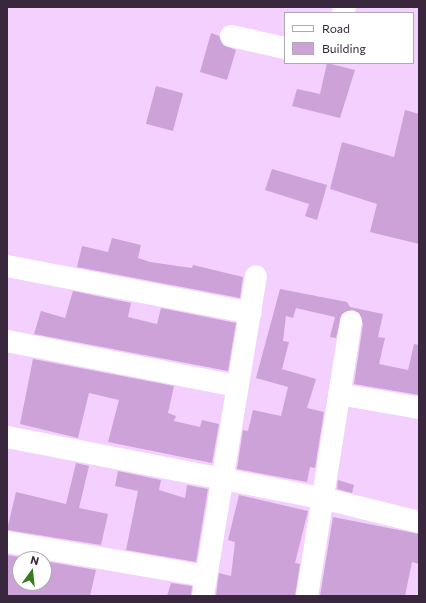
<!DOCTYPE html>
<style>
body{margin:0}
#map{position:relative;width:426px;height:603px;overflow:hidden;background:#f3d0fd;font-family:Commissioner,sans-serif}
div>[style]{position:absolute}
.building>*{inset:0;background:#cda2d9;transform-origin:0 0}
.minor>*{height:22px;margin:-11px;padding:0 11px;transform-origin:11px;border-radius:11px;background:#fff}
span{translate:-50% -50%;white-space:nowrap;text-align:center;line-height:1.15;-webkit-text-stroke:3px #fff;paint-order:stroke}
.frame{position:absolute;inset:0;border:8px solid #38273d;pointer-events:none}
.legend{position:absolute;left:284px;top:12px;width:130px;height:52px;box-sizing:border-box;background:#fff;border:1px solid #afa9b1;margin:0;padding:5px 7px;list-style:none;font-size:12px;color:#38273d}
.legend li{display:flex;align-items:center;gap:8px;height:20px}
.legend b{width:20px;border:1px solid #afa9b1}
.north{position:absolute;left:12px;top:551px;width:40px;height:40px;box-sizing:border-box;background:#fff;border:1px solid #afa9b1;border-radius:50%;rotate:15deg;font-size:11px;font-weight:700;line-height:16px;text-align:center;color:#38273d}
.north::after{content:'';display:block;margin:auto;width:14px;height:18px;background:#367c1f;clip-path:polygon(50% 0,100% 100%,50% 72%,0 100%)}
</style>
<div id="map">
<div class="building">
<div style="clip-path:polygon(211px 33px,219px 36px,223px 45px,236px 50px,227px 80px,200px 72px)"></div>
<div style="clip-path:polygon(327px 63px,355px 70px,340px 118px,292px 106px,297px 89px,320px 94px)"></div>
<div style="left:156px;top:86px;width:28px;height:39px;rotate:15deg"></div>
<div style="clip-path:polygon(405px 110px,419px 114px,419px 244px,370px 232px,377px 204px,330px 189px,342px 142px,394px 157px)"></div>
<div style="clip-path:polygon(272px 169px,327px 185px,317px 220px,305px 216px,309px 204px,265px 190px)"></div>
<div style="clip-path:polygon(112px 238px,141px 245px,138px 258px,150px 262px,192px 268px,193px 265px,243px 277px,240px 298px,77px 267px,82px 246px,108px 252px)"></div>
<div style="clip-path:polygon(280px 289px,347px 302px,350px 307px,383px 314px,378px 337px,385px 338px,379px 364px,408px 370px,414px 344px,419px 345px,419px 395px,354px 384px,363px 324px,359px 313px,353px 310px,342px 314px,336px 338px,330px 337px,335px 317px,296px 308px,293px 318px,286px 316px,283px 341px,289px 342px,282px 369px,316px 379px,307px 408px,324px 412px,315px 468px,310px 467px,307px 482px,237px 469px,243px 430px,248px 431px,253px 410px,281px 416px,288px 387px,256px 378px)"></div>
<div style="clip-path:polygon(73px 291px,131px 303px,128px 317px,157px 324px,161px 308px,236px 323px,228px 371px,34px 334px,41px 311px,65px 318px)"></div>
<div style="clip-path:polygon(33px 359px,174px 386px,168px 413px,176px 416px,174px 421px,200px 427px,202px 420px,219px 424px,212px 463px,108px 442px,119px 400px,89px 393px,78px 438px,20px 424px)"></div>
<div style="clip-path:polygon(76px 463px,89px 466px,79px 508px,108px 514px,101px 545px,7px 530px,16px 492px,66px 504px)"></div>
<div style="clip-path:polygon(118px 471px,161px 480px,159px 490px,185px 498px,187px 485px,208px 489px,196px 562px,126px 550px,138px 491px,115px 486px)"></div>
<div style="clip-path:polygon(338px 480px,354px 485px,352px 493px,337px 489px)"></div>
<div style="clip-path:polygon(239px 495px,308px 511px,295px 563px,300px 564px,295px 596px,216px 596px,219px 573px,231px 576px,235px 542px,228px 540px)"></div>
<div style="clip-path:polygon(333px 517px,419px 534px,419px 564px,412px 562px,405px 596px,320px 596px)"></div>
<div style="clip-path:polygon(7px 555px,32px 559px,20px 559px,20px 583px,44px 583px,44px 561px,96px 570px,90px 596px,7px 595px)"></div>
<div style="clip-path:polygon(171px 583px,192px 586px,191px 596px,167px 596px)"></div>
</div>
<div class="minor">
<div style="left:343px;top:13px;width:6px;rotate:-72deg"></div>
<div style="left:231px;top:36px;width:55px;rotate:12.5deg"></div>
<div style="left:7px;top:266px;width:248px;rotate:10.9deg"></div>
<div style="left:7px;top:341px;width:234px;rotate:11.1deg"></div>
<div style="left:339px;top:394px;width:81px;rotate:9.9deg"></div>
<div style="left:7px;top:437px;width:321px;rotate:11deg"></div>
<div style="left:322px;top:498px;width:100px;rotate:13.9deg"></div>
<div style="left:7px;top:542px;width:202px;rotate:9.7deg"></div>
<div style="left:203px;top:596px;width:324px;rotate:-80.6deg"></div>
<div style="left:307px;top:596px;width:278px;rotate:-80.9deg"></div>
</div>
<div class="frame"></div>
<ul class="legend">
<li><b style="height:5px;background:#fff"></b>Road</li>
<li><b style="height:11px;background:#cda2d9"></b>Building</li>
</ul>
<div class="north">N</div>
</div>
